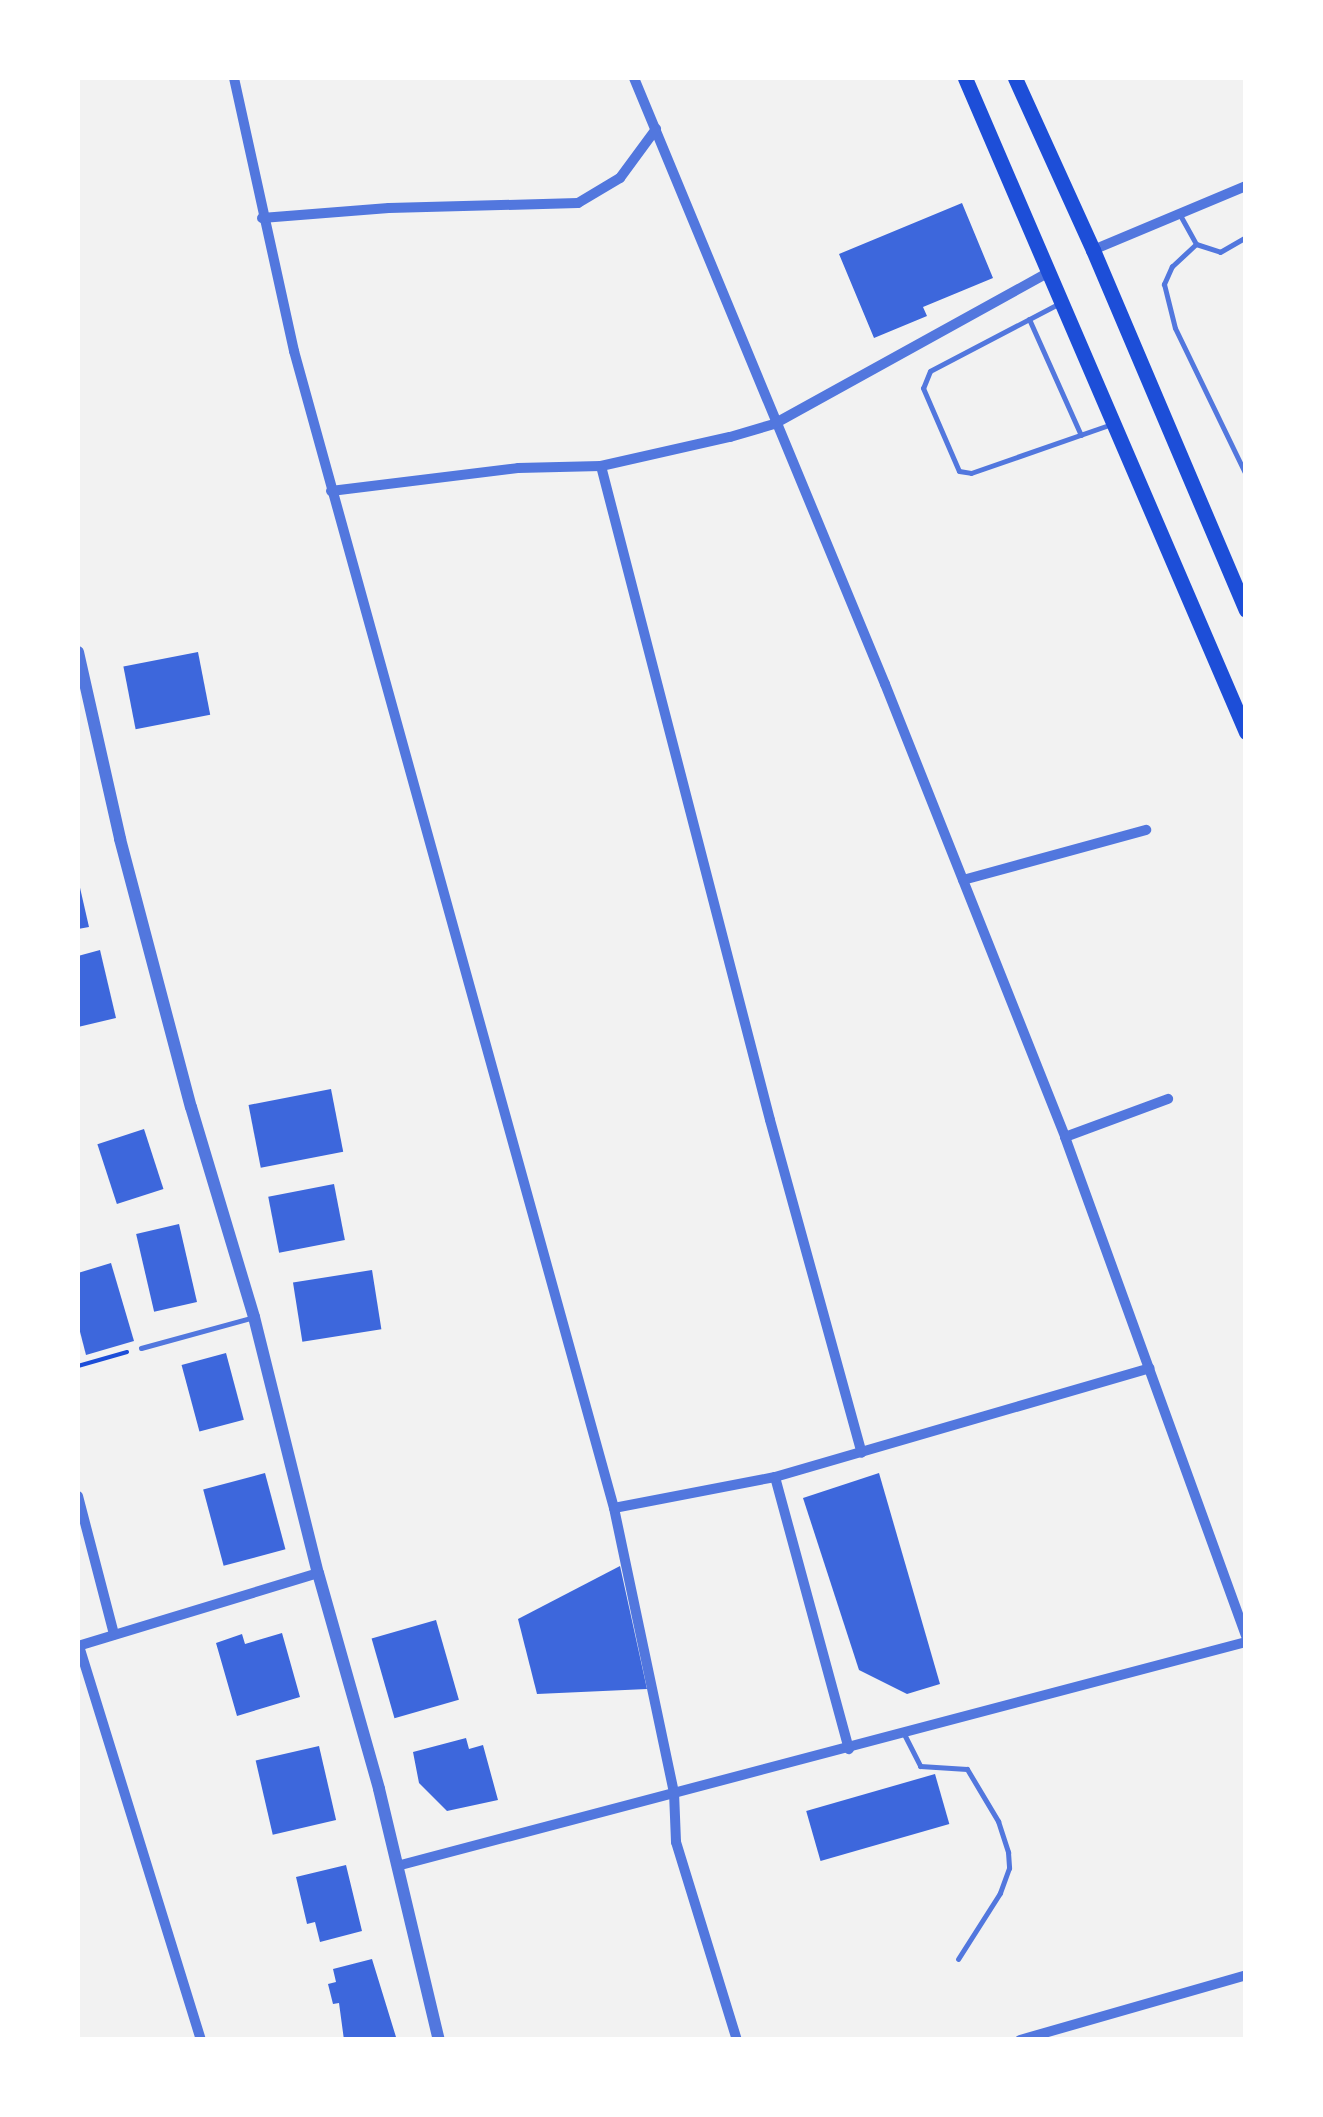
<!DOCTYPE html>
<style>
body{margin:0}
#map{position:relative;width:1323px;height:2117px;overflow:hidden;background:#f2f2f2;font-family:"Open Sans",sans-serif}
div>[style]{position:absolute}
.building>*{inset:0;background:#3d67dc;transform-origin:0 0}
.path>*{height:4px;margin:-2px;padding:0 2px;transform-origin:2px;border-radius:2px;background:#1d4ed8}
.service>*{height:5px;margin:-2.5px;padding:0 2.5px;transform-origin:2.5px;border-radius:2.5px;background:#5277de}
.minor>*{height:10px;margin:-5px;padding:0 5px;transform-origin:5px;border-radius:5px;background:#5277de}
.tertiary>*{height:12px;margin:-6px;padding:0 6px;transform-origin:6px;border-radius:6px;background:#5277de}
.secondary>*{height:15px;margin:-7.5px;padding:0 7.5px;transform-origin:7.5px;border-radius:7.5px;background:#1d4ed8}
span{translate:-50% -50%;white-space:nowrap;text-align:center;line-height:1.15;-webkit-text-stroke:8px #fff;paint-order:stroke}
.frame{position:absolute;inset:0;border:80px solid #fff;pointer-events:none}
</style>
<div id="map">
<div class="building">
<div style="clip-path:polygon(962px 203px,993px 278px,923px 307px,927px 316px,874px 338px,839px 254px)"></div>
<div style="left:198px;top:652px;width:64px;height:76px;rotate:79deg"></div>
<div style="clip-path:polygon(78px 879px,89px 927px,78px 929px)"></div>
<div style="clip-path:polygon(100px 950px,116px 1018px,78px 1027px,78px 956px)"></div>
<div style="left:331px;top:1089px;width:64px;height:84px;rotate:79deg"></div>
<div style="left:144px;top:1129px;width:63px;height:49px;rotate:72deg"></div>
<div style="left:334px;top:1184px;width:57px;height:67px;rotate:79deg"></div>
<div style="left:179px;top:1224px;width:80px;height:44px;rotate:77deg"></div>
<div style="clip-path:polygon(111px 1263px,134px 1341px,86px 1355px,78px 1324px,78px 1273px)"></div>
<div style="left:372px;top:1270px;width:60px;height:80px;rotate:81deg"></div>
<div style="left:226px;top:1353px;width:69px;height:46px;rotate:75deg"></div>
<div style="left:265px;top:1473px;width:79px;height:64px;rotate:75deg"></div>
<div style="clip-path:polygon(879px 1473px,940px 1684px,907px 1694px,859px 1670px,803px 1498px)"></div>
<div style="clip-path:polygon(620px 1566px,647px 1689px,537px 1694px,518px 1619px)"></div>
<div style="left:436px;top:1620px;width:83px;height:67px;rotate:74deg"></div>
<div style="clip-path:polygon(282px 1633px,300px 1697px,237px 1716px,216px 1643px,242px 1634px,245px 1644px)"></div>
<div style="clip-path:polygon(466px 1738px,469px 1749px,483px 1745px,498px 1800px,447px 1811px,419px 1783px,413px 1752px)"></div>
<div style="left:319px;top:1746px;width:76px;height:65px;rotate:77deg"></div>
<div style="left:935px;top:1774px;width:52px;height:134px;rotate:74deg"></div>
<div style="clip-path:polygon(346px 1865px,362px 1931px,320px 1942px,315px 1922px,307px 1924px,296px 1877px)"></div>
<div style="clip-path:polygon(372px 1959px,396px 2037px,344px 2040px,339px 2003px,333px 2004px,328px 1984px,336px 1982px,333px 1969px)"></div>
</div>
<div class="path">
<div style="left:78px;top:1366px;width:51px;rotate:-15.9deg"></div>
</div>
<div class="service">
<div style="left:1180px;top:215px;width:33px;rotate:61deg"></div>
<div style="left:1196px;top:244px;width:25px;rotate:18deg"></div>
<div style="left:1220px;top:252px;width:30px;rotate:-30deg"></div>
<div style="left:1196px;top:244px;width:33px;rotate:137deg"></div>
<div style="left:1172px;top:266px;width:20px;rotate:114deg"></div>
<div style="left:1164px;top:284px;width:45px;rotate:76deg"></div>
<div style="left:1175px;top:328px;width:163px;rotate:64.2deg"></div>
<div style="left:1058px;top:304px;width:144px;rotate:152.4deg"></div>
<div style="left:930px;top:371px;width:18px;rotate:112deg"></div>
<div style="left:923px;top:388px;width:90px;rotate:66.6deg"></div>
<div style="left:959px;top:471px;width:12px;rotate:9deg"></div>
<div style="left:971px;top:473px;width:149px;rotate:-19.2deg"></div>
<div style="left:1029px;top:319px;width:127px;rotate:65.9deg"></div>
<div style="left:141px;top:1348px;width:114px;rotate:-15.3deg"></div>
<div style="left:904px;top:1734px;width:36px;rotate:63deg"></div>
<div style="left:920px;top:1766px;width:47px;rotate:3.7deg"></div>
<div style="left:967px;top:1769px;width:61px;rotate:59.2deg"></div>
<div style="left:998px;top:1821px;width:33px;rotate:72deg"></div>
<div style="left:1008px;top:1852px;width:16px;rotate:86deg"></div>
<div style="left:1009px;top:1868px;width:27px;rotate:110deg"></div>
<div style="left:1000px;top:1893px;width:78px;rotate:122.5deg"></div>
</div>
<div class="minor">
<div style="left:234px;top:78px;width:280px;rotate:77.6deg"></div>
<div style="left:294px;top:351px;width:1200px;rotate:74.54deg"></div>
<div style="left:614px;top:1508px;width:290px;rotate:78.1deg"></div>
<div style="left:674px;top:1792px;width:50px;rotate:87.7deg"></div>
<div style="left:676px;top:1842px;width:207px;rotate:72.9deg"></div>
<div style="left:634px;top:78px;width:656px;rotate:67.5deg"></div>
<div style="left:885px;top:684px;width:487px;rotate:68.3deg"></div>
<div style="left:1065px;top:1137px;width:531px;rotate:70.06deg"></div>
<div style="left:262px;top:218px;width:127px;rotate:-4.5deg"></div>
<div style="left:389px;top:208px;width:189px;rotate:-1.5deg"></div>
<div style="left:578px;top:203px;width:49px;rotate:-30.8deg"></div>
<div style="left:620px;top:178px;width:61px;rotate:-53.7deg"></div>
<div style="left:1093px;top:250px;width:166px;rotate:-22.7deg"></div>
<div style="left:601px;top:466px;width:675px;rotate:75.51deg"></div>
<div style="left:770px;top:1120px;width:345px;rotate:74.6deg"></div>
<div style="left:331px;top:491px;width:188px;rotate:-7deg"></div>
<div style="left:518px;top:468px;width:83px;rotate:-1.4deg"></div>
<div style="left:601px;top:466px;width:132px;rotate:-12.7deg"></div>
<div style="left:730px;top:437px;width:46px;rotate:-16.5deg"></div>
<div style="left:774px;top:424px;width:313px;rotate:-28.9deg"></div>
<div style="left:963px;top:880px;width:190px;rotate:-15.3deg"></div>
<div style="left:1065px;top:1137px;width:110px;rotate:-20.3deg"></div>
<div style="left:775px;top:1477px;width:282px;rotate:74.8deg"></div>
<div style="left:78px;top:1496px;width:143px;rotate:75.4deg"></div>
<div style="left:614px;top:1508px;width:164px;rotate:-10.9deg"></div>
<div style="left:775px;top:1477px;width:390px;rotate:-16.2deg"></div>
<div style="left:78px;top:1646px;width:251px;rotate:-16.9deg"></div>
<div style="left:79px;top:1646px;width:412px;rotate:72.8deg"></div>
<div style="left:397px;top:1866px;width:878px;rotate:-14.78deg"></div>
<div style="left:1020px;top:2040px;width:235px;rotate:-16deg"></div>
</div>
<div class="tertiary">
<div style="left:78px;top:652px;width:192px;rotate:77.3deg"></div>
<div style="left:120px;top:839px;width:277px;rotate:75.2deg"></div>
<div style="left:191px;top:1107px;width:219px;rotate:73.3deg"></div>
<div style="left:254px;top:1317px;width:264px;rotate:76deg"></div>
<div style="left:318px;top:1573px;width:224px;rotate:74.2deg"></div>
<div style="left:379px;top:1789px;width:258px;rotate:76.6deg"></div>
</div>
<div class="secondary">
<div style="left:965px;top:78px;width:712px;rotate:66.75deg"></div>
<div style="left:1015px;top:78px;width:189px;rotate:65.6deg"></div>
<div style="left:1093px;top:250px;width:391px;rotate:67deg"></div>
</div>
<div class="frame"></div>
</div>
